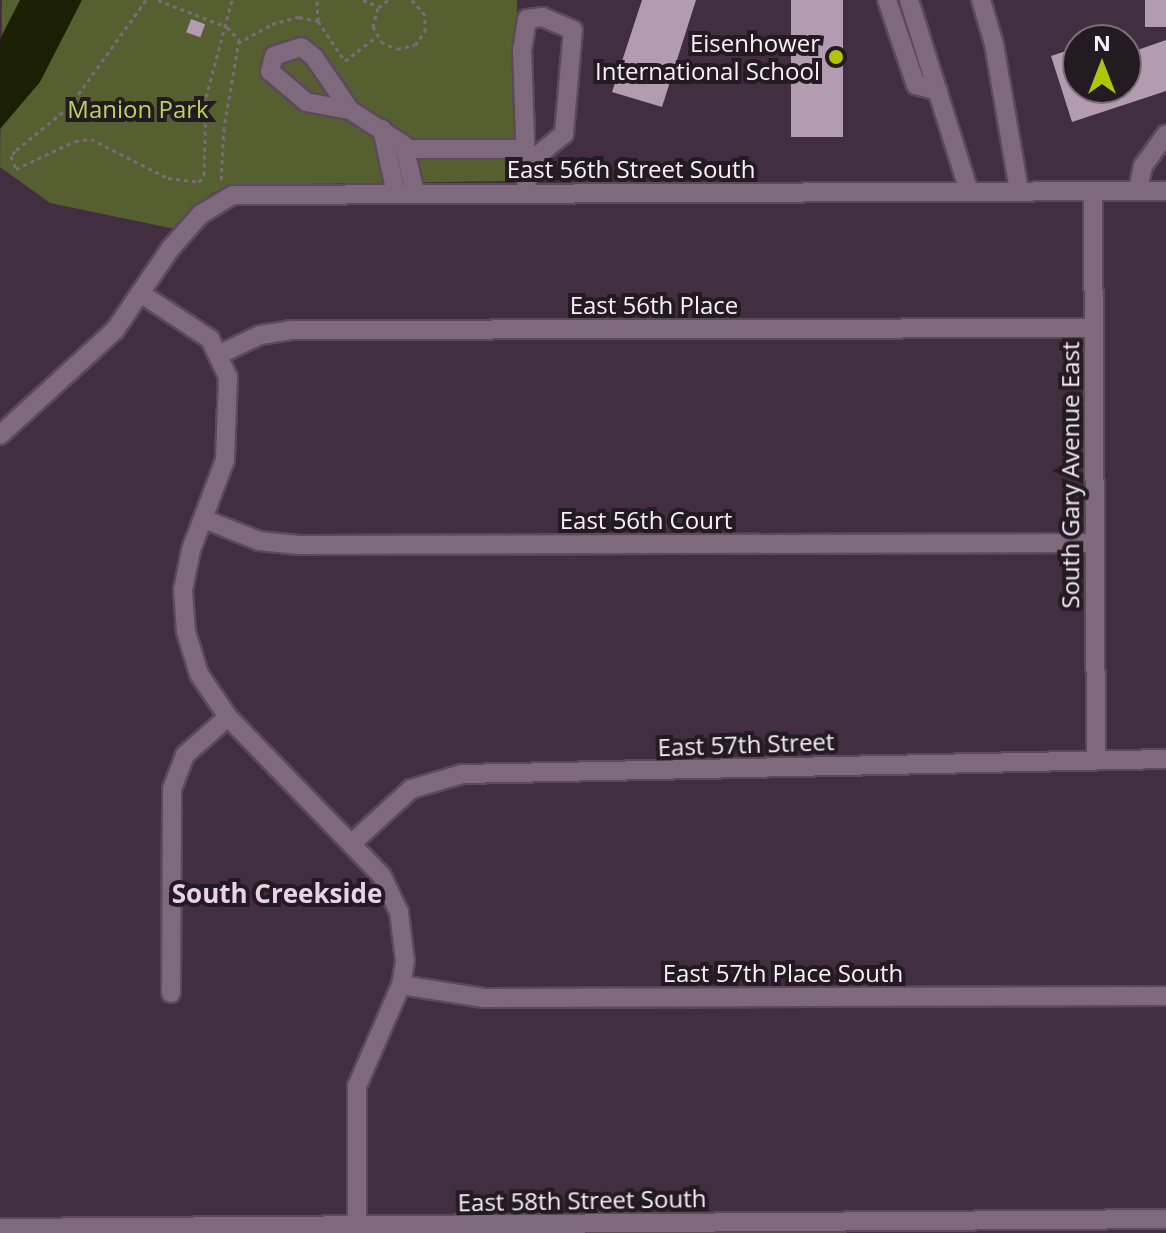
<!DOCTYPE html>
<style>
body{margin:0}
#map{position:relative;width:1166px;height:1233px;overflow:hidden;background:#412e40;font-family:"Open Sans",sans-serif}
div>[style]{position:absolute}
.green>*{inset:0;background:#565f30}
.water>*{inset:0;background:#1b2004}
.building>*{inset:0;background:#b39cb2;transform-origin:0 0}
.path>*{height:3px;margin-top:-1.5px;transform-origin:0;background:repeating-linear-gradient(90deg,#7b6a7a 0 4px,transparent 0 8px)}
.roads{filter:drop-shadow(2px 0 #5a4a5a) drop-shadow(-2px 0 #5a4a5a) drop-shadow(0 2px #5a4a5a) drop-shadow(0 -2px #5a4a5a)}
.minor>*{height:18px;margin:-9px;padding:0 9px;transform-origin:9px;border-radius:9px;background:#7e697d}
.dots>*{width:22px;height:22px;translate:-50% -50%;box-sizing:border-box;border:4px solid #231a22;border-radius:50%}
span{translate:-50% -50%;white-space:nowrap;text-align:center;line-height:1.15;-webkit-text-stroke:8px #231a22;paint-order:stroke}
.poi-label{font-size:24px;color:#fbeffa}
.right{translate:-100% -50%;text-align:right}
.park-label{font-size:24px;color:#bed25a}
.street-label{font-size:24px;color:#fbeffa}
.neighbourhood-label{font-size:26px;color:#e9d1e8;font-weight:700}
.north{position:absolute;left:1062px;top:24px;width:80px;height:80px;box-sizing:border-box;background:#231a22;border:2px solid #796f78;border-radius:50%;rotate:0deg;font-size:22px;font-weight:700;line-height:32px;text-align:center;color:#fbeffa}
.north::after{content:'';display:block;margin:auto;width:28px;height:36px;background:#aec509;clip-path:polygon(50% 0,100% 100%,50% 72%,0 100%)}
</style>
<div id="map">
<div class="green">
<div style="clip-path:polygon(2px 0,517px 0,516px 181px,241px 185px,212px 193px,175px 229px,50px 203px,0 167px)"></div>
</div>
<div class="water">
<div style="clip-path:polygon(20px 0,82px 0,40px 82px,0 129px,0 39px)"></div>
</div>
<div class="building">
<div style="clip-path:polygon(642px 0,696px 0,662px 107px,612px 92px)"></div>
<div style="left:791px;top:0;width:52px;height:137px"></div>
<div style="left:1145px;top:0;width:21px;height:27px"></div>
<div style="left:191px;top:19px;width:15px;height:14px;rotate:20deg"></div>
<div style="clip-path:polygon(1166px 40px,1166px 91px,1072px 122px,1051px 56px,1078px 47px,1078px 88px,1126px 88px,1126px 54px)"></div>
</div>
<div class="path">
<div style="left:146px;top:0;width:132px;rotate:125.7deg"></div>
<div style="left:69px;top:107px;width:70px;rotate:140.8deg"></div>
<div style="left:15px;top:151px;width:6px;rotate:129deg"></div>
<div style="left:11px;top:156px;width:14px;rotate:69deg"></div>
<div style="left:16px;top:169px;width:65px;rotate:-25.4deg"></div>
<div style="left:75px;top:141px;width:16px;rotate:-7deg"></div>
<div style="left:91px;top:139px;width:86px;rotate:26.9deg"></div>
<div style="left:168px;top:178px;width:31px;rotate:7deg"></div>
<div style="left:199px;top:182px;width:9px;rotate:-54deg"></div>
<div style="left:204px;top:175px;width:78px;rotate:-88.5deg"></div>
<div style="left:206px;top:97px;width:100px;rotate:-75deg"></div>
<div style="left:158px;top:0;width:74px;rotate:21.4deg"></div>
<div style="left:227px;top:27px;width:18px;rotate:47deg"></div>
<div style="left:239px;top:40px;width:89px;rotate:99.7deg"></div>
<div style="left:224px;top:128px;width:54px;rotate:93.2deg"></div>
<div style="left:363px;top:0;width:16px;rotate:22deg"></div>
<div style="left:388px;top:0;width:13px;rotate:141deg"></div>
<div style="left:378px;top:8px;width:19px;rotate:106deg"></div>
<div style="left:373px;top:26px;width:18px;rotate:63deg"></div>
<div style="left:381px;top:42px;width:17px;rotate:24deg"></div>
<div style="left:397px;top:49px;width:18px;rotate:-13deg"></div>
<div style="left:415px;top:45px;width:17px;rotate:-54deg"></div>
<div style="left:425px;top:31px;width:16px;rotate:-90deg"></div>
<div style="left:425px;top:15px;width:20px;rotate:-131deg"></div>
<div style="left:318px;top:21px;width:48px;rotate:56deg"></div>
<div style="left:345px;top:61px;width:39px;rotate:-38deg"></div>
<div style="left:238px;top:43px;width:39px;rotate:-29deg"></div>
<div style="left:272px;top:24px;width:28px;rotate:-15deg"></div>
<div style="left:299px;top:17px;width:19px;rotate:12deg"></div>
<div style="left:318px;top:21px;width:21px;rotate:-93deg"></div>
</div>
<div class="roads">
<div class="minor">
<div style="left:887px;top:0;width:90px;rotate:71.2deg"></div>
<div style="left:916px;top:85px;width:23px;rotate:15deg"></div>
<div style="left:909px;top:0;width:200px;rotate:72.6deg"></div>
<div style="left:981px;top:0;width:46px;rotate:73.5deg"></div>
<div style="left:994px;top:44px;width:149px;rotate:80.3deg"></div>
<div style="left:350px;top:110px;width:64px;rotate:-124.2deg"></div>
<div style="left:314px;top:57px;width:16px;rotate:-142deg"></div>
<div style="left:301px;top:47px;width:28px;rotate:162deg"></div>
<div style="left:274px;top:56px;width:16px;rotate:105deg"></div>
<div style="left:270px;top:71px;width:48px;rotate:40.7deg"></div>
<div style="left:306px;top:102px;width:45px;rotate:10.3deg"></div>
<div style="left:350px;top:110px;width:64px;rotate:32.9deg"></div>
<div style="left:404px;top:145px;width:49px;rotate:77.1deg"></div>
<div style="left:382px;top:129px;width:66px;rotate:77.7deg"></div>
<div style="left:407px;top:149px;width:116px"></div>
<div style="left:527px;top:164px;width:48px;rotate:-39deg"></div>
<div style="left:564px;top:134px;width:104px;rotate:-85.1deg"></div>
<div style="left:573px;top:30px;width:33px;rotate:-157deg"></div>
<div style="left:543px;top:17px;width:16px;rotate:173deg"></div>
<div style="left:527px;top:19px;width:31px;rotate:99deg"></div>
<div style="left:522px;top:50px;width:143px;rotate:88deg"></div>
<div style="left:1093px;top:191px;width:568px;rotate:89.7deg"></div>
<div style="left:1138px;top:191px;width:25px;rotate:-79deg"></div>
<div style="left:1143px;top:166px;width:39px;rotate:-54deg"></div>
<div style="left:140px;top:293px;width:84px;rotate:33.3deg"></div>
<div style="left:210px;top:339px;width:42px;rotate:64.7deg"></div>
<div style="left:228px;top:377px;width:83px;rotate:92.1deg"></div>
<div style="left:225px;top:460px;width:96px;rotate:110.7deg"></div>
<div style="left:191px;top:550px;width:41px;rotate:101.3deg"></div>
<div style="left:183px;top:590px;width:42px;rotate:85.9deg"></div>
<div style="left:186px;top:632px;width:44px;rotate:72.8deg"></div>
<div style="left:199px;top:674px;width:52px;rotate:56deg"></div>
<div style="left:228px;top:717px;width:221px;rotate:45.9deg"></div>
<div style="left:382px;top:876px;width:40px;rotate:65deg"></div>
<div style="left:399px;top:912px;width:49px;rotate:83deg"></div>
<div style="left:405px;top:961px;width:24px;rotate:99deg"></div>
<div style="left:401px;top:985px;width:110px;rotate:113.5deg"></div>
<div style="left:357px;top:1086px;width:141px;rotate:90deg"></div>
<div style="left:220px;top:354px;width:44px;rotate:-25.4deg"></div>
<div style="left:260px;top:335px;width:30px;rotate:-9deg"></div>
<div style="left:290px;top:330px;width:803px;rotate:-0.14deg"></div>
<div style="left:0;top:435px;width:156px;rotate:-42.4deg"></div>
<div style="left:115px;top:330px;width:98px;rotate:-55.8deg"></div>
<div style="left:170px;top:249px;width:47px;rotate:-48.5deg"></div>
<div style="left:201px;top:214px;width:37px;rotate:-31deg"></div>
<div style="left:233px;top:195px;width:933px;rotate:-0.25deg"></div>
<div style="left:204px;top:519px;width:59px;rotate:21.8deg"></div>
<div style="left:259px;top:541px;width:40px;rotate:5.7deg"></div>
<div style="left:299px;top:545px;width:795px;rotate:-0.14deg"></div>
<div style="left:351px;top:844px;width:81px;rotate:-42.5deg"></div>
<div style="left:411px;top:789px;width:53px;rotate:-16.4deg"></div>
<div style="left:462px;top:774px;width:704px;rotate:-1.22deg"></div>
<div style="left:401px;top:985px;width:84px;rotate:8.9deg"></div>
<div style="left:484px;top:998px;width:682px;rotate:-0.17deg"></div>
<div style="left:171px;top:993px;width:204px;rotate:-89.7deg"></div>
<div style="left:172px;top:789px;width:36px;rotate:-69deg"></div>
<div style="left:185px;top:755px;width:57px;rotate:-41.5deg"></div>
<div style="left:0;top:1228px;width:1166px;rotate:-0.44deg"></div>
</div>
</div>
<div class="dots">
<div style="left:836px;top:57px;background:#aec509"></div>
</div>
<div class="poi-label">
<span class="right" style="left:820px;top:57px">Eisenhower<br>International School</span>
</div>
<div class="park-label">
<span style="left:138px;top:109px">Manion Park</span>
</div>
<div class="street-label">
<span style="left:631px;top:169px">East 56th Street South</span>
<span style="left:654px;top:305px">East 56th Place</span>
<span style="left:1070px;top:475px;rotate:-90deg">South Gary Avenue East</span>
<span style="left:646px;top:520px">East 56th Court</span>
<span style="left:746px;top:744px;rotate:-2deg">East 57th Street</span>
<span style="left:783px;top:973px">East 57th Place South</span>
<span style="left:582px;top:1200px;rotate:-1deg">East 58th Street South</span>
</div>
<div class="neighbourhood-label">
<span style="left:277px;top:894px">South Creekside</span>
</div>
<div class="north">N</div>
</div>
